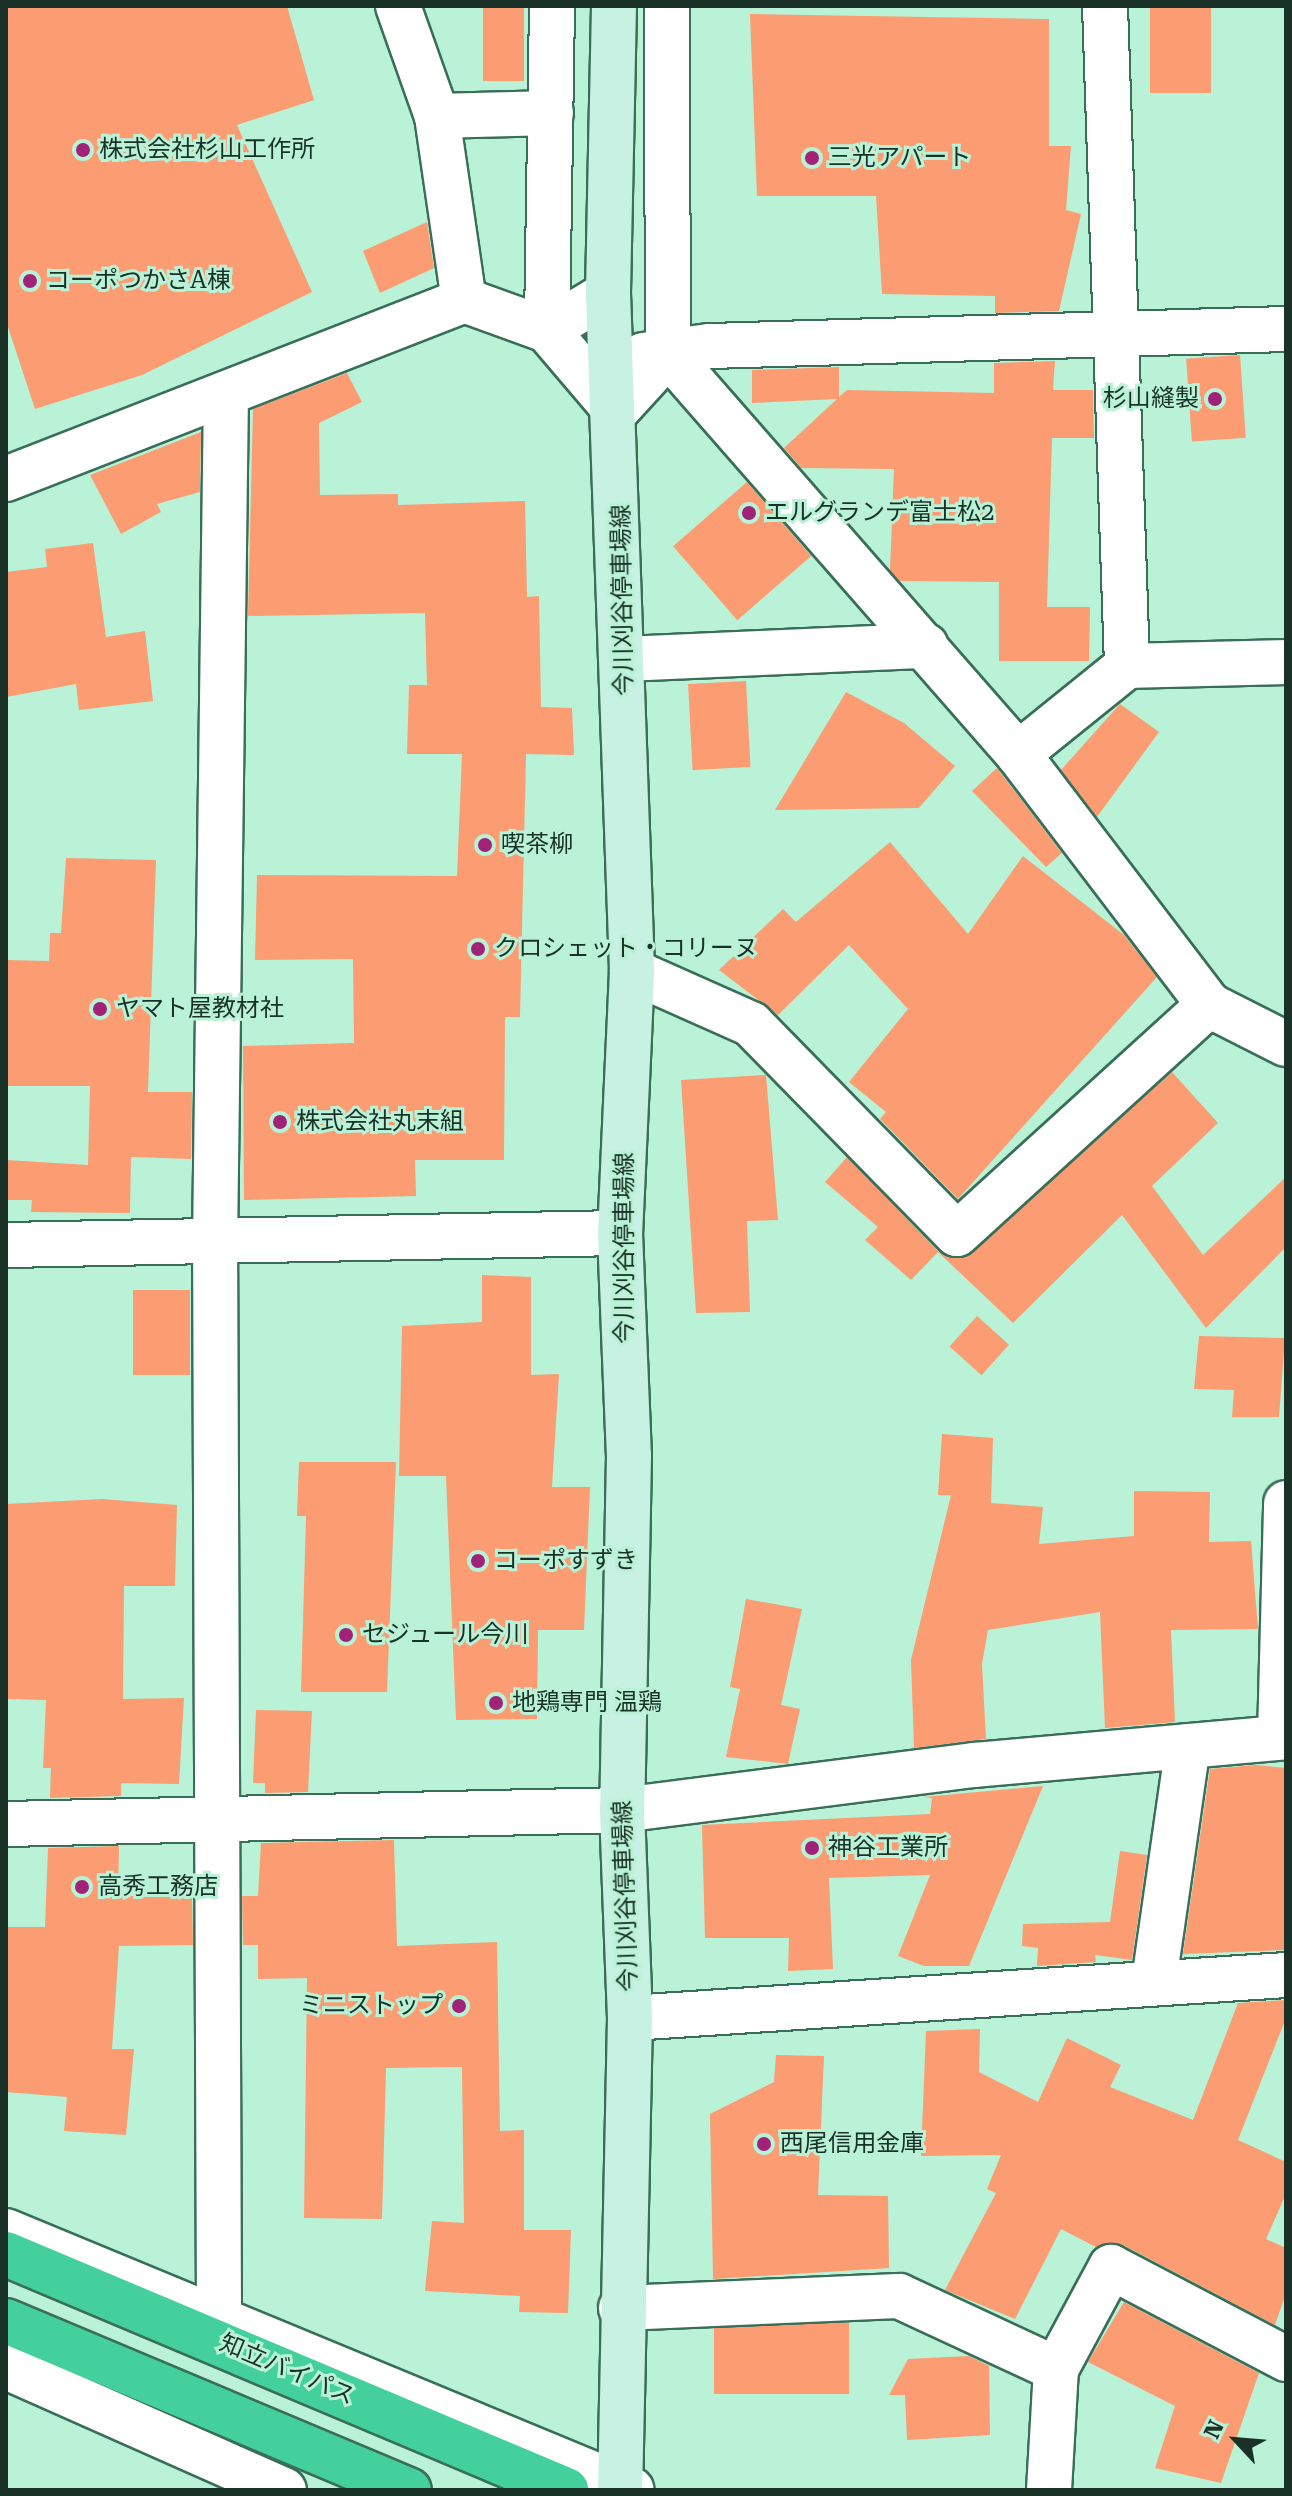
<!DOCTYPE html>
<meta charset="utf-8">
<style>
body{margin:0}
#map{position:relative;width:1292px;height:2496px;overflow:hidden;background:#b9f2d7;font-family:"Roboto Serif","Noto Sans JP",serif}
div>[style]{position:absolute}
.building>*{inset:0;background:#fb9c72;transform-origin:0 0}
.roads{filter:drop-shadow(2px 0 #396e58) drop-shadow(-2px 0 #396e58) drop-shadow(0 2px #396e58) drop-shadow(0 -2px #396e58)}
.street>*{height:44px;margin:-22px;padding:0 22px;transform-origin:22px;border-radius:22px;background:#fff}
.secondary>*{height:44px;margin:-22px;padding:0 22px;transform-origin:22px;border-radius:22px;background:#c7f1e2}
.highway>*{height:44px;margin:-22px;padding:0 22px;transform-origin:22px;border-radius:22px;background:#43d09d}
.dots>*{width:22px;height:22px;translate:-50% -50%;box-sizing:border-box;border:4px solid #b9f2d7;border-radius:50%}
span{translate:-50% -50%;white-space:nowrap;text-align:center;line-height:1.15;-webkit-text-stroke:6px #b9f2d7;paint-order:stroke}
.poi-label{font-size:24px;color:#1a3127}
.left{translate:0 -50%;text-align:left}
.right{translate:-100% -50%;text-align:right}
.street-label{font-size:24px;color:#1a3127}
.frame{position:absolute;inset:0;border:8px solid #1a3127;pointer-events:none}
.north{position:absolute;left:1196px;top:2400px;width:80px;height:80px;-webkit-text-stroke:6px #b9f2d7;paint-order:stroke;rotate:296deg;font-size:22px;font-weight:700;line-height:32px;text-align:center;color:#1a3127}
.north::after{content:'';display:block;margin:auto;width:28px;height:36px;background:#1a3127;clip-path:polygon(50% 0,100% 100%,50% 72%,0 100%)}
</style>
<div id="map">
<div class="building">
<div style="clip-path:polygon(6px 6px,287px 6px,314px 100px,237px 125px,312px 292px,142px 375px,35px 409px,6px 321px)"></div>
<div style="left:483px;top:6px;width:41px;height:75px"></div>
<div style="left:1150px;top:7px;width:61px;height:86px"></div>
<div style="clip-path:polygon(750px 14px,1049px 19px,1049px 146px,1071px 146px,1066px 210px,1081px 214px,1059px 311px,995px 313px,995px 296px,882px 294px,876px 196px,757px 196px)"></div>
<div style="clip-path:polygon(427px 222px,434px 268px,380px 293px,363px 251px)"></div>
<div style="left:1240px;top:355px;width:83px;height:54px;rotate:86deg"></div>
<div style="clip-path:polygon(1055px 361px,1053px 390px,1093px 390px,1094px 438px,1052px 438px,1047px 607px,1090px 607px,1089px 661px,999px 661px,999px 582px,899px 581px,890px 570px,894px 469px,801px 468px,784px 448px,837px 399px,752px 403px,752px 370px,839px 367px,839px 397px,847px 390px,994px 393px,994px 363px)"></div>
<div style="clip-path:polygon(347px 373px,362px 402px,319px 423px,320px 495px,398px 494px,398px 505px,525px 501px,527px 597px,539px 596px,541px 707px,572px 708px,574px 755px,526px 754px,520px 1017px,505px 1017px,504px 1160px,415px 1160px,416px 1196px,244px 1200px,243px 1046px,354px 1043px,353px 959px,255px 960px,257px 875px,457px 876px,462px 754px,407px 754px,409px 685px,427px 685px,425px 613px,248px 616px,253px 409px)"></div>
<div style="clip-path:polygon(201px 432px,200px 492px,157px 504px,161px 512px,121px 534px,90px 475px)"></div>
<div style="left:747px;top:482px;width:98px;height:98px;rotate:49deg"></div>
<div style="clip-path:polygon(93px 543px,106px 637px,145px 631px,153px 701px,79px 710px,76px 684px,6px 697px,6px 572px,47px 567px,45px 549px)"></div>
<div style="left:746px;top:681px;width:86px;height:58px;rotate:87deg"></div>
<div style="clip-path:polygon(846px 692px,904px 723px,955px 766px,919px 808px,775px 810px)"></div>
<div style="clip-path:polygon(1120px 704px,1159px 732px,1097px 817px,1061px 770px)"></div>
<div style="clip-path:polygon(997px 768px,1062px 853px,1046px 867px,972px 791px)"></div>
<div style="clip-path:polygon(890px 842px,968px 934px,1023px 856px,1124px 935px,1157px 977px,958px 1199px,880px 1119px,886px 1112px,849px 1082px,908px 1009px,849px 945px,778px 1015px,719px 970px,783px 909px,796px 922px)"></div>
<div style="clip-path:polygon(66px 858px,156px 860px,148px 1092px,192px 1092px,191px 1159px,131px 1157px,130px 1213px,31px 1212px,32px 1200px,6px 1200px,6px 1160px,88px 1165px,90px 1086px,6px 1086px,6px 960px,49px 961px,50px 933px,61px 933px)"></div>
<div style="clip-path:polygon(1172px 1072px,1218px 1123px,1152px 1186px,1203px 1255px,1286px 1177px,1286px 1247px,1206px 1328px,1122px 1215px,1013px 1323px,938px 1252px,911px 1280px,865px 1240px,878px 1227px,825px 1182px,847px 1157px,939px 1252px,963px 1258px)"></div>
<div style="clip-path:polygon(766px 1075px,778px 1220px,747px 1221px,750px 1312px,696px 1313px,681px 1080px)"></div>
<div style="clip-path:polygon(482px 1275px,531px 1277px,531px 1375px,559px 1374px,552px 1487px,590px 1487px,584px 1630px,538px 1630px,537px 1719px,456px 1720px,446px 1476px,399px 1476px,402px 1326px,482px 1322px)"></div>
<div style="left:133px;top:1290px;width:57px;height:85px"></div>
<div style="left:977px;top:1316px;width:43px;height:41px;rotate:42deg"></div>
<div style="clip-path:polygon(1199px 1336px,1285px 1338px,1279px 1417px,1232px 1417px,1234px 1390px,1194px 1389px)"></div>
<div style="clip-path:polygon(942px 1434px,993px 1438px,991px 1503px,1043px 1507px,1039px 1544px,1134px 1536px,1134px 1491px,1210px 1492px,1209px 1542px,1251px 1541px,1258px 1629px,1171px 1630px,1175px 1722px,1105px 1728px,1100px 1612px,988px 1630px,982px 1664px,986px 1739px,914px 1748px,911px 1660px,951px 1495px,938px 1495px)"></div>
<div style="clip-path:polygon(299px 1462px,396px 1462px,387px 1692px,301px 1692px,306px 1516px,297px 1516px)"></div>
<div style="clip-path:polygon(102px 1499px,177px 1505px,175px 1586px,124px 1586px,123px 1699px,184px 1698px,179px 1784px,121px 1783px,121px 1796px,50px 1798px,51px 1768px,43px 1768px,46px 1700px,6px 1699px,6px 1504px)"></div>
<div style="clip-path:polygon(746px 1599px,802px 1609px,781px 1705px,800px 1709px,788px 1764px,726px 1757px,740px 1689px,730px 1687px)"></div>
<div style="clip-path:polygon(256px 1710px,312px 1711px,308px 1792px,265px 1793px,265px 1783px,253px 1783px)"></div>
<div style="clip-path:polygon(1256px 1765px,1286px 1768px,1286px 1950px,1183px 1954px,1210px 1769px)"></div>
<div style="clip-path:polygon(1043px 1786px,969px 1966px,924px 1966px,898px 1956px,930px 1875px,829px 1878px,833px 1969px,788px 1971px,789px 1938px,705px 1938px,702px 1825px,930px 1814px,932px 1798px,924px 1797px)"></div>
<div style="clip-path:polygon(394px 1840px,397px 1946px,497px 1942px,500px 2131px,524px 2130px,524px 2230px,571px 2230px,568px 2313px,519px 2312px,520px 2296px,425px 2291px,432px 2221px,464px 2223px,462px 2067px,386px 2068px,382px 2219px,304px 2218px,307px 1978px,258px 1979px,258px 1945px,243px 1945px,242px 1896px,258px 1896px,261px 1843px)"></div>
<div style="clip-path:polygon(119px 1846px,118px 1896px,192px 1896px,193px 1945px,119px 1946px,112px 2049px,134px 2049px,126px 2135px,64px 2131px,67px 2097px,6px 2092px,6px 1927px,45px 1927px,48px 1848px)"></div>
<div style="clip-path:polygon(1120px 1851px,1147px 1855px,1132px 1960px,1095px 1955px,1096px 1962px,1037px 1966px,1038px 1948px,1022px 1946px,1023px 1924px,1110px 1922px)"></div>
<div style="clip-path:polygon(1286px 2000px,1286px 2018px,1238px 2140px,1286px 2162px,1286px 2194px,1266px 2239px,1286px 2248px,1286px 2293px,1275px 2325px,1123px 2245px,1096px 2247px,1061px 2229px,1015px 2319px,945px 2290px,996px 2193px,987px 2189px,1001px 2155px,921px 2156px,926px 2031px,980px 2029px,979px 2072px,1038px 2102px,1067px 2038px,1121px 2065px,1110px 2087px,1193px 2120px,1238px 2003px)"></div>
<div style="clip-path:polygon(776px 2055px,824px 2056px,818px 2195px,888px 2196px,889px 2268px,713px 2279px,710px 2114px,774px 2082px)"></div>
<div style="clip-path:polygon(1124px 2302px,1259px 2373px,1221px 2483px,1155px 2468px,1175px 2406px,1088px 2362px)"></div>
<div style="left:849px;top:2323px;width:71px;height:135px;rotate:90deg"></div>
<div style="clip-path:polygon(969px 2356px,989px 2366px,990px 2435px,907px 2440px,905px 2395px,889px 2395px,908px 2359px)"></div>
</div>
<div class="roads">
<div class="street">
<div style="left:398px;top:6px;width:117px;rotate:70.5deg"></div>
<div style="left:437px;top:116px;width:186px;rotate:81.7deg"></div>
<div style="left:552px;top:6px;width:324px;rotate:90.9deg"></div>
<div style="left:547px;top:330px;width:106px;rotate:49.6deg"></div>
<div style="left:616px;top:411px;width:77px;rotate:-47.6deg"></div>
<div style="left:668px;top:354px;width:348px;rotate:-90.2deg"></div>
<div style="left:1105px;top:6px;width:660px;rotate:88.09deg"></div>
<div style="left:1127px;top:666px;width:159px;rotate:-1.4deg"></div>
<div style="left:437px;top:116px;width:114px;rotate:-1.5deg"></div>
<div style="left:668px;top:354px;width:532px;rotate:48.81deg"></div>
<div style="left:1018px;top:754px;width:315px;rotate:52.7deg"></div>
<div style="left:1209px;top:1005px;width:86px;rotate:26.9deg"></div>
<div style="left:643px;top:355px;width:68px;rotate:-7.7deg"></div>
<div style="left:710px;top:346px;width:576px;rotate:-1.69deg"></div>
<div style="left:6px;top:479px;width:492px;rotate:-21.3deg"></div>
<div style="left:464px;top:300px;width:88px;rotate:19.9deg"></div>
<div style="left:547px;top:330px;width:71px;rotate:-31.2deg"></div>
<div style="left:624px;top:659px;width:302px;rotate:-2.5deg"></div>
<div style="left:1018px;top:754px;width:140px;rotate:-38.9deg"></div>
<div style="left:632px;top:971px;width:130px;rotate:24deg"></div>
<div style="left:751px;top:1024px;width:294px;rotate:45.6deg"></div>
<div style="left:957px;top:1234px;width:341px;rotate:-42.3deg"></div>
<div style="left:6px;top:1245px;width:614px;rotate:-1.12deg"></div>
<div style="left:1280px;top:1737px;width:234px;rotate:-88.5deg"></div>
<div style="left:6px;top:1824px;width:616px;rotate:-1.3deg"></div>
<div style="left:622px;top:1810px;width:356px;rotate:-7.3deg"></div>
<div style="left:975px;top:1765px;width:312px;rotate:-5.1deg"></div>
<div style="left:1154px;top:1981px;width:237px;rotate:-81.8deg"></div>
<div style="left:630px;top:2018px;width:657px;rotate:-3.75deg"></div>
<div style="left:6px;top:2231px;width:677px;rotate:22.48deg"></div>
<div style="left:621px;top:2308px;width:278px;rotate:-2.5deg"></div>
<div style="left:899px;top:2296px;width:173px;rotate:24.9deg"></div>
<div style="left:1056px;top:2369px;width:116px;rotate:-61.7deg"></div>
<div style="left:1111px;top:2267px;width:198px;rotate:27.7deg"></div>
<div style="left:219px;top:2314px;width:1070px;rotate:-90.21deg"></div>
<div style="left:215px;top:1244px;width:849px;rotate:-89.26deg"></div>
<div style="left:6px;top:2367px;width:304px;rotate:23.9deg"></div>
<div style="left:1049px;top:2490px;width:121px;rotate:-86.7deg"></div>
</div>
<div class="secondary">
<div style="left:614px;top:6px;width:287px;rotate:91.2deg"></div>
<div style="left:608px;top:293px;width:678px;rotate:87.97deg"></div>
<div style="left:632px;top:971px;width:262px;rotate:92.6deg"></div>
<div style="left:620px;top:1233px;width:223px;rotate:87.7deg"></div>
<div style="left:629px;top:1456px;width:354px;rotate:91.1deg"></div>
<div style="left:622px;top:1810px;width:208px;rotate:87.8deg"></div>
<div style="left:630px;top:2018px;width:472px;rotate:91.2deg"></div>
</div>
<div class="highway">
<div style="left:6px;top:2254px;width:608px;rotate:22.85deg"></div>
<div style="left:6px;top:2321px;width:437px;rotate:22.8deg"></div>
</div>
</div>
<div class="dots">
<div style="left:83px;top:150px;background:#a02377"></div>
<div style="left:812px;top:158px;background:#a02377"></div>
<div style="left:30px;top:281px;background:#a02377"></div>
<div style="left:1215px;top:399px;background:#a02377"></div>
<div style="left:749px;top:513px;background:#a02377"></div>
<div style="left:485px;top:845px;background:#a02377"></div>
<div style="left:478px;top:949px;background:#a02377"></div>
<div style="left:100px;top:1009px;background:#a02377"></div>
<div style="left:280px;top:1122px;background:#a02377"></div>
<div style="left:478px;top:1561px;background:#a02377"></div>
<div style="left:346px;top:1635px;background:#a02377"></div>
<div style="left:496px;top:1703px;background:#a02377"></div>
<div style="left:812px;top:1848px;background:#a02377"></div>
<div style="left:82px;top:1887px;background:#a02377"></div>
<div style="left:459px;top:2006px;background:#a02377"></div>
<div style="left:764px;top:2144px;background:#a02377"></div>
</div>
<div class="poi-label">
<span class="left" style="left:99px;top:150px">株式会社杉山工作所</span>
<span class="left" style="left:828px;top:158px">三光アパート</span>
<span class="left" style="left:46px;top:281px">コーポつかさA棟</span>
<span class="right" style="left:1199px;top:399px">杉山縫製</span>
<span class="left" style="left:765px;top:513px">エルグランデ富士松2</span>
<span class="left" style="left:501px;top:845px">喫茶柳</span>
<span class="left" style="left:494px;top:949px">クロシェット・コリーヌ</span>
<span class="left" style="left:116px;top:1009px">ヤマト屋教材社</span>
<span class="left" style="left:296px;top:1122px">株式会社丸末組</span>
<span class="left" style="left:494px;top:1561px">コーポすずき</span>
<span class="left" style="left:362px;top:1635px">セジュール今川</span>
<span class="left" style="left:512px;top:1703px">地鶏専門 温鶏</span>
<span class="left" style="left:828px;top:1848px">神谷工業所</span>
<span class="left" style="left:98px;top:1887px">高秀工務店</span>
<span class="right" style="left:443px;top:2006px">ミニストップ</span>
<span class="left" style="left:780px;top:2144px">西尾信用金庫</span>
</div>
<div class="street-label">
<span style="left:623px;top:600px;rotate:-91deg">今川刈谷停車場線</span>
<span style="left:625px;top:1248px;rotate:-90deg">今川刈谷停車場線</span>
<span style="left:626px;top:1896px;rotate:-92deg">今川刈谷停車場線</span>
<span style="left:287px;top:2370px;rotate:23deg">知立バイパス</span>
</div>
<div class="frame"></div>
<div class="north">N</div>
</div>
